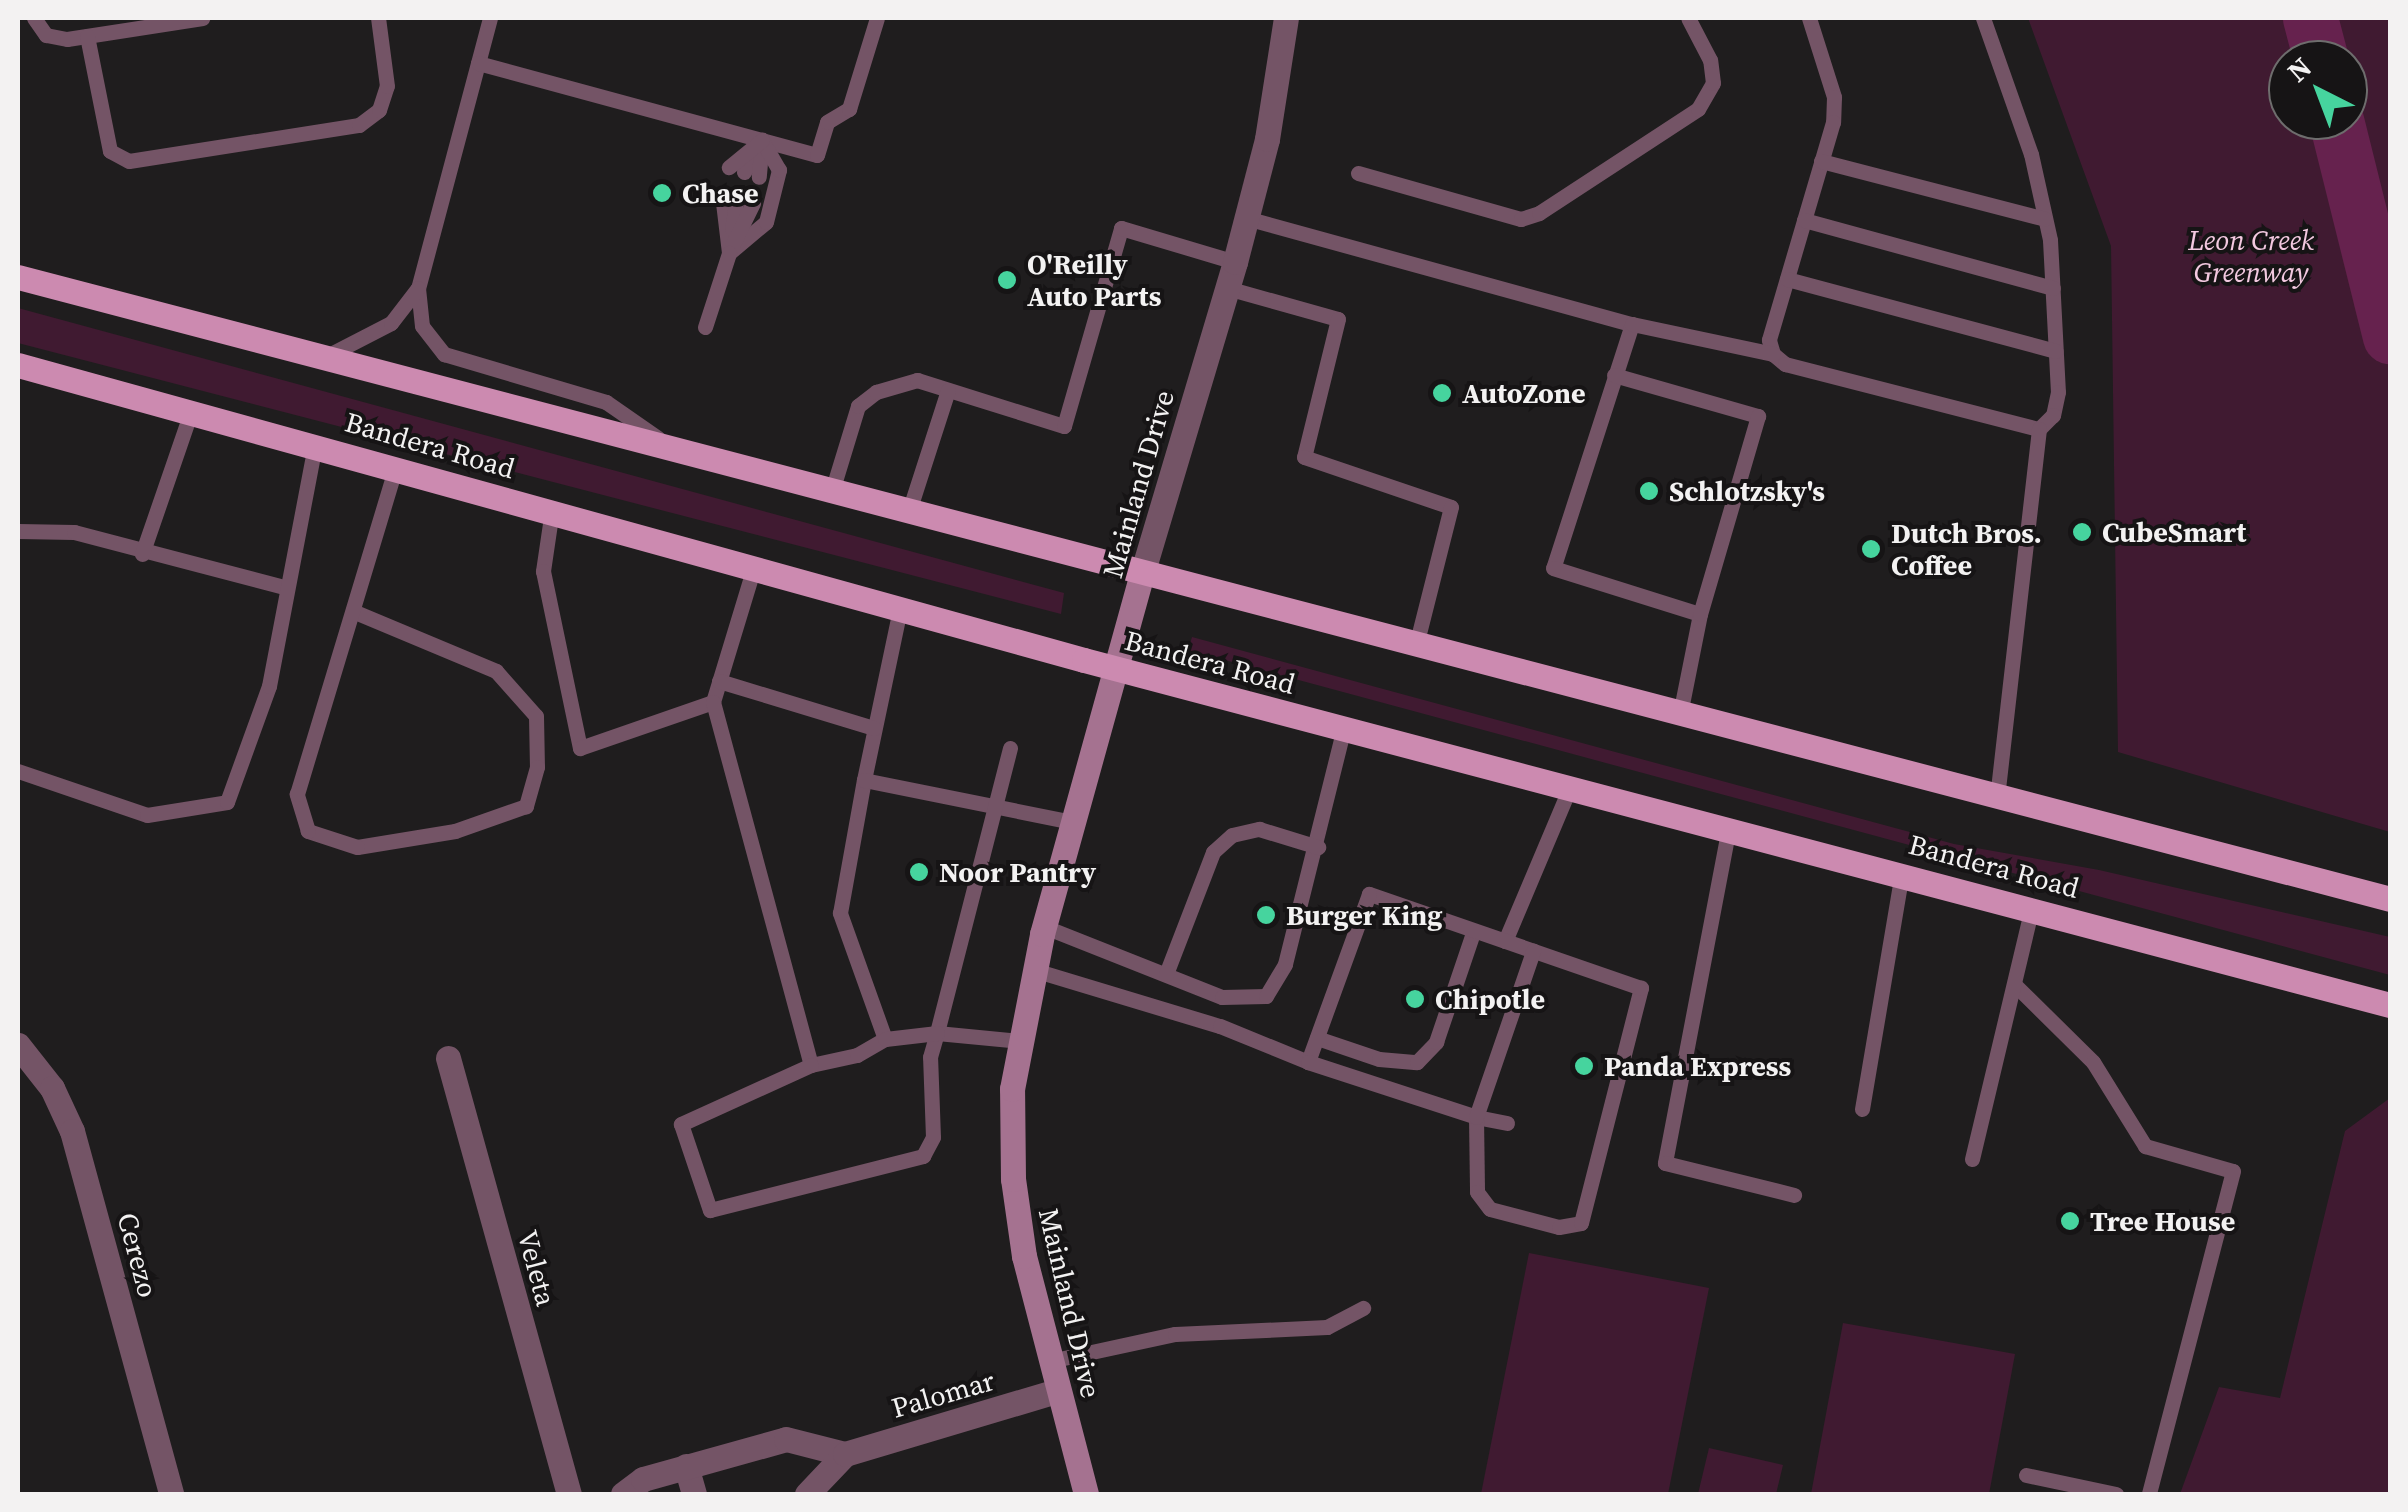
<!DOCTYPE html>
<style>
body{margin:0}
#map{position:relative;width:2408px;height:1512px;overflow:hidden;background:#1f1d1e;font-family:"Source Serif 4",serif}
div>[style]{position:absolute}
.green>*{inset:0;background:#401a31}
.river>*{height:55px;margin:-27.5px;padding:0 27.5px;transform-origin:27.5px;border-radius:27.5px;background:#66224e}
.lane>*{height:15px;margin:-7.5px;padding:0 7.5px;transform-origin:7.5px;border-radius:7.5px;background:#745466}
.street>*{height:25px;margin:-12.5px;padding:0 12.5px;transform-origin:12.5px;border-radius:12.5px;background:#745466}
.secondary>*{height:25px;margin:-12.5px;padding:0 12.5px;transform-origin:12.5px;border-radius:12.5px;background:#a57290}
.primary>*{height:25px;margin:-12.5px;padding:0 12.5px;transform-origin:12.5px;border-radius:12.5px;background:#cc8ab0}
.dots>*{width:28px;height:28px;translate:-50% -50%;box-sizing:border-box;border:5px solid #161415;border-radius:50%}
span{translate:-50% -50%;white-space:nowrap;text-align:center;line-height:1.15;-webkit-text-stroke:8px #161415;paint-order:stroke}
.poi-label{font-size:28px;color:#f3f2f2;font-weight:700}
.left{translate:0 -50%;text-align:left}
.park-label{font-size:28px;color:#f3c9e0;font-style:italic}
.street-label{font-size:28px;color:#f3f2f2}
.frame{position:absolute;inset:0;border:20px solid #f3f2f2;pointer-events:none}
.north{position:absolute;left:2268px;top:40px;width:100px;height:100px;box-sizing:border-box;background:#161415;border:2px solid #6e6d6d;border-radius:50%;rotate:318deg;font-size:28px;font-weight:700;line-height:40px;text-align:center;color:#f3f2f2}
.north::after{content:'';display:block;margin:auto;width:35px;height:45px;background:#46d49e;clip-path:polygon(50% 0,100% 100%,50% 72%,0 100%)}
</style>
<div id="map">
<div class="green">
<div style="clip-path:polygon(evenodd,2028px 18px,2390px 18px,2390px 832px,2118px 752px,2111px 246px,2028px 18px,2348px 60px,2348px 120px,2288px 120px,2288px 60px,2348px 60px)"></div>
<div style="clip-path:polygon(18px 308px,1064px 593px,1061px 614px,18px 343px)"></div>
<div style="clip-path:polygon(1192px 637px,1954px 844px,2099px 870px,2390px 937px,2390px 975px,1188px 650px)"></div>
<div style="clip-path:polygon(2390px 1098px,2390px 1494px,2180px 1494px,2219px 1387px,2280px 1398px,2345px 1131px)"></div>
<div style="clip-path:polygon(1529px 1253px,1709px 1288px,1668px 1494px,1481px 1494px)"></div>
<div style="clip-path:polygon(1843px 1323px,2015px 1354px,1989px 1494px,1811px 1494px)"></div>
<div style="clip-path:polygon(1709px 1448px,1783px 1465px,1776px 1494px,1698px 1494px)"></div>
</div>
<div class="river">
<div style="left:2310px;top:18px;width:43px;rotate:75.3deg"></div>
<div style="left:2336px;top:120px;width:223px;rotate:76deg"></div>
</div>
<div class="lane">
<div style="left:34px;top:18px;width:21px;rotate:55deg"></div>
<div style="left:46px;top:35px;width:21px;rotate:11deg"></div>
<div style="left:67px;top:39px;width:137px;rotate:-8.8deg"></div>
<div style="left:490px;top:18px;width:279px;rotate:104.9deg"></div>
<div style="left:418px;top:288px;width:38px;rotate:84deg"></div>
<div style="left:422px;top:326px;width:36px;rotate:52deg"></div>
<div style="left:444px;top:354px;width:169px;rotate:16.5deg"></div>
<div style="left:606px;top:402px;width:63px;rotate:34.7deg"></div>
<div style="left:1809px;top:18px;width:83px;rotate:72.4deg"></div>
<div style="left:1834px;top:97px;width:25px;rotate:92deg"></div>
<div style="left:1833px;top:122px;width:227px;rotate:106.4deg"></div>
<div style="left:1769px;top:340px;width:15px;rotate:74deg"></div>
<div style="left:1773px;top:354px;width:16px;rotate:40deg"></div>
<div style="left:1785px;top:364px;width:262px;rotate:14.4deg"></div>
<div style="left:1983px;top:18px;width:144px;rotate:70.6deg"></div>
<div style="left:2031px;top:154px;width:88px;rotate:77.5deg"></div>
<div style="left:2050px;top:240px;width:152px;rotate:87deg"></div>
<div style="left:2058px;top:392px;width:24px;rotate:102deg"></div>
<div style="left:2053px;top:415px;width:20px;rotate:135deg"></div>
<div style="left:2039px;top:429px;width:369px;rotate:96.5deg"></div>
<div style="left:87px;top:36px;width:117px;rotate:78.7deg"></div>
<div style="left:110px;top:151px;width:21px;rotate:28deg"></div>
<div style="left:129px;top:161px;width:233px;rotate:-8.9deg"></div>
<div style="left:359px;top:125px;width:25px;rotate:-37deg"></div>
<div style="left:379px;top:110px;width:25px;rotate:-72deg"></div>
<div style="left:387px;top:86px;width:69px;rotate:-97.5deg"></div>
<div style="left:478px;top:63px;width:351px;rotate:15.2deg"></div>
<div style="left:817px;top:155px;width:34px;rotate:-73deg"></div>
<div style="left:827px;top:122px;width:26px;rotate:-31deg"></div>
<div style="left:849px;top:109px;width:95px;rotate:-72.9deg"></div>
<div style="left:1821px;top:161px;width:231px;rotate:14.5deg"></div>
<div style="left:744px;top:172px;width:37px;rotate:-61deg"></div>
<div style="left:762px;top:140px;width:37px;rotate:95deg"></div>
<div style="left:1358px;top:173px;width:169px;rotate:15.8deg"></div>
<div style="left:1521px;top:219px;width:19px;rotate:-18deg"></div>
<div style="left:1539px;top:213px;width:190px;rotate:-33.2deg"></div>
<div style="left:1698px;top:109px;width:30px;rotate:-60deg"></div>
<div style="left:1713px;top:83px;width:23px;rotate:-97deg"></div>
<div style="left:1710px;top:60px;width:47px;rotate:-117.6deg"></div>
<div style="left:722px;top:194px;width:59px;rotate:83.2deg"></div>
<div style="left:729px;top:253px;width:48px;rotate:-40deg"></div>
<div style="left:766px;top:222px;width:54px;rotate:-76deg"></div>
<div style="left:779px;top:170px;width:34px;rotate:-120deg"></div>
<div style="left:762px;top:140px;width:43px;rotate:140.7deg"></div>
<div style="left:1246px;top:218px;width:400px;rotate:15.4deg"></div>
<div style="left:1632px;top:324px;width:256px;rotate:107.9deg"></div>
<div style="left:1553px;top:568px;width:154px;rotate:17.4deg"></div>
<div style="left:1700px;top:614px;width:102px;rotate:101.3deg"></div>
<div style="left:1804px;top:220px;width:258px;rotate:15.3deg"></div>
<div style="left:732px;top:229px;width:31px;rotate:-81deg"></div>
<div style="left:732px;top:246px;width:48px;rotate:-64deg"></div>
<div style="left:1787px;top:279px;width:278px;rotate:15deg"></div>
<div style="left:1227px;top:288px;width:115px;rotate:15.6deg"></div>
<div style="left:1338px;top:319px;width:142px;rotate:103.8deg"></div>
<div style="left:1304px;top:457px;width:155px;rotate:18.8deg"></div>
<div style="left:1451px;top:507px;width:142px;rotate:104.2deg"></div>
<div style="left:1632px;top:324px;width:144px;rotate:12deg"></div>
<div style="left:705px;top:327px;width:78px;rotate:-72deg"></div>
<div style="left:327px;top:356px;width:72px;rotate:-27.3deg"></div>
<div style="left:391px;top:323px;width:44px;rotate:-52.4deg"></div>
<div style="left:1614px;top:375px;width:150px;rotate:15.9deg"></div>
<div style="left:1758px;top:416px;width:206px;rotate:106.3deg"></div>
<div style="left:832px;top:491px;width:89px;rotate:-73deg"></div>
<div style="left:858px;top:406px;width:23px;rotate:-38deg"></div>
<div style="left:876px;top:392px;width:43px;rotate:-16.3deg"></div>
<div style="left:917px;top:380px;width:154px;rotate:17.4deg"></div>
<div style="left:1064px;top:426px;width:206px;rotate:-73.9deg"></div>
<div style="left:1121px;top:228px;width:119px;rotate:16.6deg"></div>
<div style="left:552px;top:510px;width:62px;rotate:98.4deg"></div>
<div style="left:543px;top:571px;width:181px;rotate:78.2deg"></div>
<div style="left:580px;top:748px;width:141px;rotate:-19.1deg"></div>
<div style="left:909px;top:511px;width:127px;rotate:-72.1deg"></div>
<div style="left:18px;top:531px;width:56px;rotate:1deg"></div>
<div style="left:74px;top:532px;width:220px;rotate:14.7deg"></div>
<div style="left:142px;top:554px;width:150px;rotate:-71deg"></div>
<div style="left:754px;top:567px;width:141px;rotate:106.9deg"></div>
<div style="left:713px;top:702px;width:376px;rotate:74.9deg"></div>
<div style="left:811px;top:1065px;width:47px;rotate:-12.3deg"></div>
<div style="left:857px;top:1055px;width:32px;rotate:-30deg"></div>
<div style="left:885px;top:1039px;width:134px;rotate:-109.7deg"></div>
<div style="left:840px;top:913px;width:135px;rotate:-79.8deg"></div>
<div style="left:900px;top:609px;width:175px;rotate:101.9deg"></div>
<div style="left:864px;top:780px;width:213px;rotate:11.4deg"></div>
<div style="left:355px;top:612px;width:153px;rotate:22.7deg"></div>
<div style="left:496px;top:671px;width:60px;rotate:48.4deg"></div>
<div style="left:536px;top:716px;width:51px;rotate:88.9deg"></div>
<div style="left:537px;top:767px;width:41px;rotate:105.8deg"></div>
<div style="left:526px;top:806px;width:75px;rotate:160.6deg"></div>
<div style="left:455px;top:831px;width:99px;rotate:170.7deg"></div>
<div style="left:357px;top:847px;width:52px;rotate:-161.9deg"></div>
<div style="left:308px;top:831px;width:39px;rotate:-107deg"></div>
<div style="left:297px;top:794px;width:343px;rotate:-73.2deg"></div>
<div style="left:719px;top:681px;width:162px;rotate:16.9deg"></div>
<div style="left:1010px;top:748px;width:294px;rotate:104.4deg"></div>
<div style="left:937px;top:1033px;width:83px;rotate:5.5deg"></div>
<div style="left:18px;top:771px;width:136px;rotate:18.8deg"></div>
<div style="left:147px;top:815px;width:81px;rotate:-9.2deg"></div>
<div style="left:227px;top:802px;width:123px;rotate:-70.1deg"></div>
<div style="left:269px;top:686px;width:246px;rotate:-79.2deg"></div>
<div style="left:1729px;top:827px;width:342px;rotate:100.8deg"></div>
<div style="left:1665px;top:1163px;width:133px;rotate:13.9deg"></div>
<div style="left:1045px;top:927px;width:190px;rotate:21.6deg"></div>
<div style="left:1222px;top:997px;width:44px;rotate:-1.3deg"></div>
<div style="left:1266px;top:996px;width:37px;rotate:-59deg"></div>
<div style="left:1285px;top:964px;width:243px;rotate:-76deg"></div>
<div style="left:1505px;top:941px;width:167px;rotate:-67.1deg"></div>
<div style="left:1034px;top:970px;width:194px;rotate:16.8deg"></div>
<div style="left:1220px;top:1026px;width:95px;rotate:22.2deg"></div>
<div style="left:1166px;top:974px;width:131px;rotate:-68.9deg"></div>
<div style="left:1213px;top:852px;width:25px;rotate:-42deg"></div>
<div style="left:1232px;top:835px;width:28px;rotate:-13deg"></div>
<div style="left:1259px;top:829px;width:62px;rotate:17deg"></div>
<div style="left:2016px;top:986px;width:108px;rotate:44.6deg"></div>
<div style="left:2093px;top:1062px;width:99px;rotate:58.2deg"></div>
<div style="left:2145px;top:1146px;width:91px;rotate:15.9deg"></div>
<div style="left:2233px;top:1171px;width:334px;rotate:104.6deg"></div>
<div style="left:1317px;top:1038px;width:65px;rotate:18.7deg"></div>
<div style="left:1379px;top:1059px;width:38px;rotate:5deg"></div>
<div style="left:1417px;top:1062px;width:28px;rotate:-46deg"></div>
<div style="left:1436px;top:1042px;width:115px;rotate:-71.3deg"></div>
<div style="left:811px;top:1065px;width:143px;rotate:155.6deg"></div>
<div style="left:681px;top:1124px;width:91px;rotate:71.4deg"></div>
<div style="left:710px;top:1210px;width:220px;rotate:-14.2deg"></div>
<div style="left:923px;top:1156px;width:21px;rotate:-62deg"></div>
<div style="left:933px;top:1137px;width:80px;rotate:-92.1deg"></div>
<div style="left:930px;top:1057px;width:25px;rotate:-74deg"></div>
<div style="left:937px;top:1033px;width:52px;rotate:173.4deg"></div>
<div style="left:1862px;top:1109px;width:240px;rotate:-80.4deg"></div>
<div style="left:1507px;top:1123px;width:32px;rotate:-169deg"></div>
<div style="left:1476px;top:1117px;width:75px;rotate:89.2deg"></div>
<div style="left:1477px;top:1192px;width:21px;rotate:53deg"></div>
<div style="left:1490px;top:1209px;width:71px;rotate:14.6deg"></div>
<div style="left:1559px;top:1227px;width:22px;rotate:-10deg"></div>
<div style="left:1581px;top:1223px;width:243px;rotate:-75.7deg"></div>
<div style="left:1641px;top:988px;width:288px;rotate:-160.9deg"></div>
<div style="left:1369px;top:894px;width:179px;rotate:110deg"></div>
<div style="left:1308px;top:1062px;width:177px;rotate:18.1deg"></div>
<div style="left:1476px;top:1117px;width:176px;rotate:-71deg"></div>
<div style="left:1972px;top:1159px;width:259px;rotate:-76.6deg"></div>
<div style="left:1050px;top:1361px;width:128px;rotate:-12.2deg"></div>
<div style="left:1175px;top:1334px;width:152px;rotate:-2.6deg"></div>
<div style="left:1327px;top:1327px;width:41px;rotate:-27.8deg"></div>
<div style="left:2026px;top:1475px;width:92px;rotate:11.9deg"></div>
</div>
<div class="street">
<div style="left:1142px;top:574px;width:326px;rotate:-73.4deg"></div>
<div style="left:1235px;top:262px;width:127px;rotate:-75.4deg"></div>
<div style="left:1267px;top:139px;width:122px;rotate:-81.1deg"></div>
<div style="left:18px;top:1045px;width:55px;rotate:51.7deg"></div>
<div style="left:52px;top:1088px;width:47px;rotate:65.1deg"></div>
<div style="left:72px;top:1131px;width:376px;rotate:74.7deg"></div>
<div style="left:448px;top:1058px;width:452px;rotate:74.5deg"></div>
<div style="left:686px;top:1466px;width:29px;rotate:74deg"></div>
<div style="left:623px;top:1494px;width:25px;rotate:-37deg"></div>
<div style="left:643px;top:1479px;width:148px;rotate:-15.6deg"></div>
<div style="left:786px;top:1439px;width:61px;rotate:14.3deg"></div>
<div style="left:807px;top:1494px;width:55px;rotate:-46.5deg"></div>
<div style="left:845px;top:1454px;width:221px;rotate:-16.6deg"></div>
</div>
<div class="secondary">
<div style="left:1086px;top:1494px;width:246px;rotate:-104.6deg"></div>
<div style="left:1024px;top:1256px;width:78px;rotate:-98.1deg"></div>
<div style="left:1013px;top:1179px;width:90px;rotate:-90.6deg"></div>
<div style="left:1012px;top:1089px;width:158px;rotate:-79deg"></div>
<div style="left:1042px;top:934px;width:374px;rotate:-74.5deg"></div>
</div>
<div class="primary">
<div style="left:18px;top:277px;width:2452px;rotate:14.69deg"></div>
<div style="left:18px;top:365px;width:1106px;rotate:15.47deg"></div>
<div style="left:1084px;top:660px;width:1351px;rotate:14.8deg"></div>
</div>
<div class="dots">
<div style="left:662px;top:193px;background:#46d49e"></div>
<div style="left:1007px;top:280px;background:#46d49e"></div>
<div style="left:1442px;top:393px;background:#46d49e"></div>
<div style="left:1649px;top:491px;background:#46d49e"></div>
<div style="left:2082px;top:532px;background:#46d49e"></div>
<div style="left:1871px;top:549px;background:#46d49e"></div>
<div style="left:919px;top:872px;background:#46d49e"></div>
<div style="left:1266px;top:915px;background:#46d49e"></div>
<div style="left:1415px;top:999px;background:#46d49e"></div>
<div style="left:1584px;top:1066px;background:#46d49e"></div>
<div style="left:2070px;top:1221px;background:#46d49e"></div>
</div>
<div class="poi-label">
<span class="left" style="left:682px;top:193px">Chase</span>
<span class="left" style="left:1027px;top:280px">O'Reilly<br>Auto Parts</span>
<span class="left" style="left:1462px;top:393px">AutoZone</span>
<span class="left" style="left:1669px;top:491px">Schlotzsky's</span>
<span class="left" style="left:2102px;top:532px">CubeSmart</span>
<span class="left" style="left:1891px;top:549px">Dutch Bros.<br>Coffee</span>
<span class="left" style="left:939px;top:872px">Noor Pantry</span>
<span class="left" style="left:1286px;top:915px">Burger King</span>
<span class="left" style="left:1435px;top:999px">Chipotle</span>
<span class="left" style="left:1604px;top:1066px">Panda Express</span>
<span class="left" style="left:2090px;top:1221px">Tree House</span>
</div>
<div class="park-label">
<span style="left:2251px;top:256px">Leon Creek<br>Greenway</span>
</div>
<div class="street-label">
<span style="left:430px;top:445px;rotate:16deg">Bandera Road</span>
<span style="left:1138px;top:484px;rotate:-74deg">Mainland Drive</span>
<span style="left:1210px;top:662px;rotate:15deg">Bandera Road</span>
<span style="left:1994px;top:866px;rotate:15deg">Bandera Road</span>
<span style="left:138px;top:1255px;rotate:75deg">Cerezo</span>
<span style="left:537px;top:1268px;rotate:75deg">Veleta</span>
<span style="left:1070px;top:1303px;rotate:77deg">Mainland Drive</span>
<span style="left:943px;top:1394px;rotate:-16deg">Palomar</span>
</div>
<div class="frame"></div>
<div class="north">N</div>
</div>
